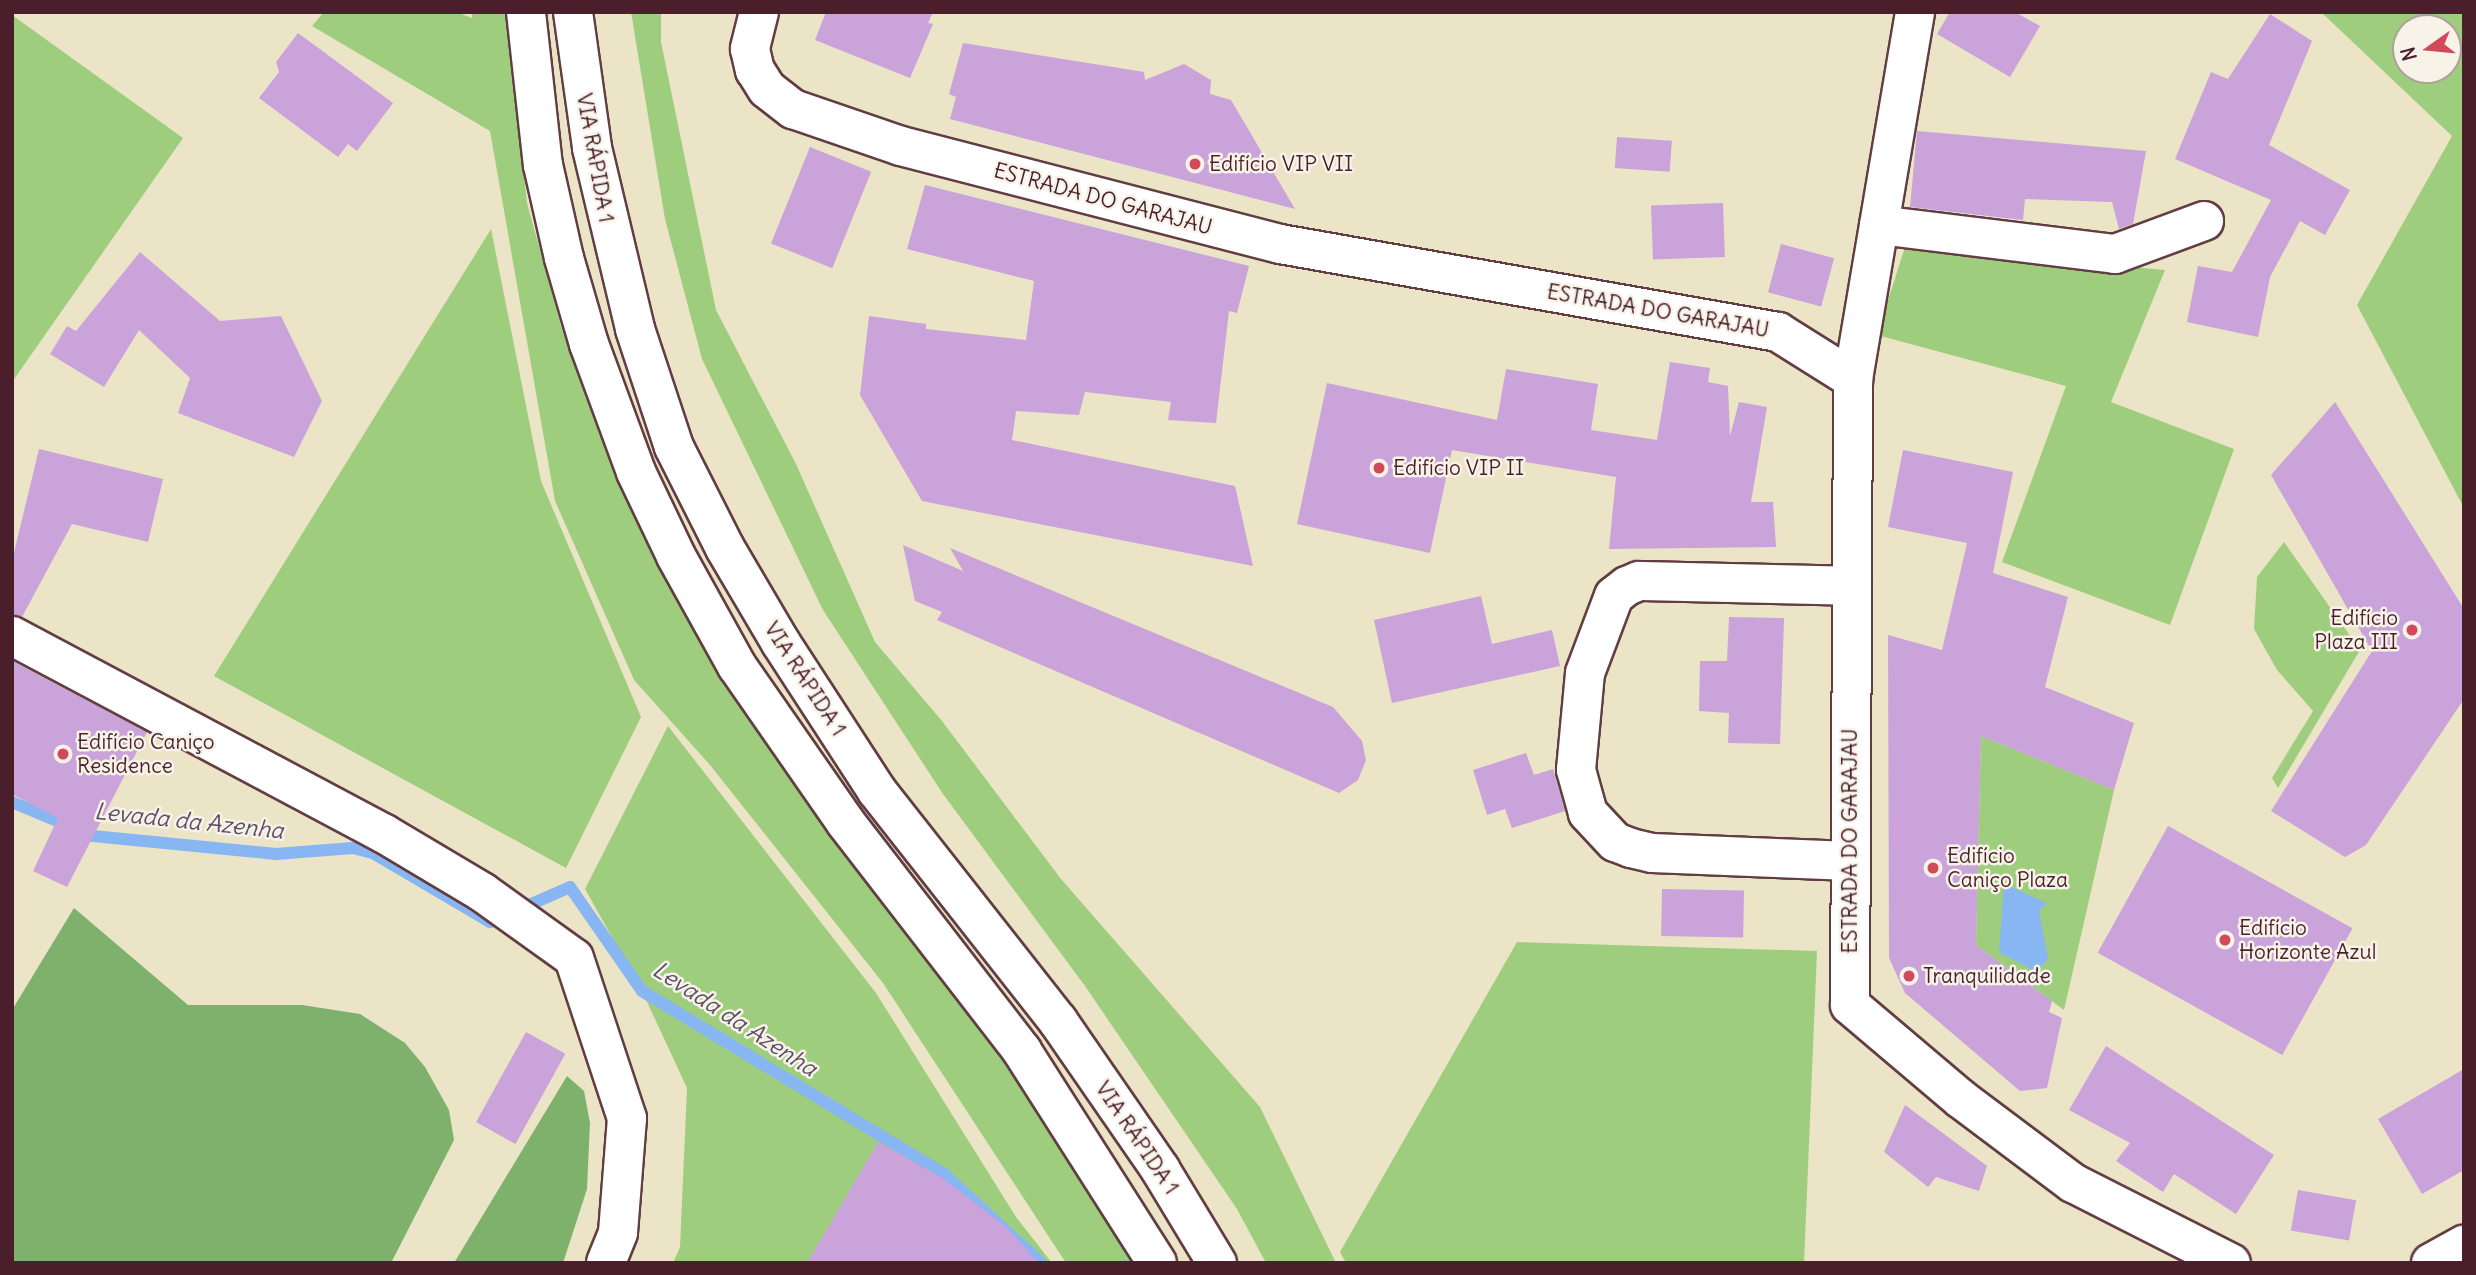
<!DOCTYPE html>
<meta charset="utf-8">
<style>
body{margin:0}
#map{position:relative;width:2476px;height:1275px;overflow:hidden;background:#ebe4c6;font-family:Delius,sans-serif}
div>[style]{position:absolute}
.green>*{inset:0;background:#9ece7d}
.forest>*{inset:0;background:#7eb16c}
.water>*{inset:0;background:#87b6f2}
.stream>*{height:12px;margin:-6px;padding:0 6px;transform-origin:6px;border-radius:6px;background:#87b6f2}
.building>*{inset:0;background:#c9a3d9;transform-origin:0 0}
.roads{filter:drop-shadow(2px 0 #623d42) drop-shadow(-2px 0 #623d42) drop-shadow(0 2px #623d42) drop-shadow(0 -2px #623d42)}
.minor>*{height:38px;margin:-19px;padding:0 19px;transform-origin:19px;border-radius:19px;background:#fff}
.highway>*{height:38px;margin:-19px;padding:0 19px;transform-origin:19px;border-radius:19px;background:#fff}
.dots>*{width:19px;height:19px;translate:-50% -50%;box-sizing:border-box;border:4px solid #f7f3e8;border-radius:50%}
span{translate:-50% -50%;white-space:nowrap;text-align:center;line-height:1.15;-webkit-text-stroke:5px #f7f3e8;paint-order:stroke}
.street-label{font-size:21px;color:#4a1f2b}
.poi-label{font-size:21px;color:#4a1f2b}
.left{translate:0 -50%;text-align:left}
.right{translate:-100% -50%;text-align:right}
.water-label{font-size:23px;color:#5c4c67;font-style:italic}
.frame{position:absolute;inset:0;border:14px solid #4a1f2b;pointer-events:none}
.north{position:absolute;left:2392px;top:14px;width:70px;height:70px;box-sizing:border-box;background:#f7f3e8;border:2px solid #b29e9c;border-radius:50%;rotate:255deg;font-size:19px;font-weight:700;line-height:28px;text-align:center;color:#4a1f2b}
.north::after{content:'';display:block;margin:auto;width:24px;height:32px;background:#d1495b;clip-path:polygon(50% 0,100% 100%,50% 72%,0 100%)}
</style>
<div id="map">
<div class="green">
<div style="clip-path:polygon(324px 12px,456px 12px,472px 18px,472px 12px,506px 12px,527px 203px,561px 326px,613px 466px,694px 628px,1028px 1087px,1131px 1263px,1066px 1263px,883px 983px,710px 765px,634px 680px,555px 501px,490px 131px,312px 26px)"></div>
<div style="clip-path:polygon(631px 12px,661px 12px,661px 42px,716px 310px,796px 464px,875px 642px,942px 721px,1061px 879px,1260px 1107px,1336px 1263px,1266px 1263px,1237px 1209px,1085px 986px,943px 794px,823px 610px,702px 359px,665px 219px)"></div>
<div style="clip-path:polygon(evenodd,2321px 12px,2464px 12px,2464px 508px,2357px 305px,2452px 136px,2321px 12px,2448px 28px,2448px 70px,2406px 70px,2406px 28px,2448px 28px)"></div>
<div style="clip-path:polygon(12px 15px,183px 138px,12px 382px)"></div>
<div style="clip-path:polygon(491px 229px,541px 481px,641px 717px,566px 868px,214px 676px)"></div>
<div style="clip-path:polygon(1905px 247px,2165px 270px,2111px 402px,2234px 449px,2170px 625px,2002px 562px,2066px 386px,1877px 335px)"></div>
<div style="clip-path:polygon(2284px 542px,2360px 650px,2278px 788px,2272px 778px,2313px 711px,2277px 670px,2254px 629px,2257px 577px)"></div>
<div style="clip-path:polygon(668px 726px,876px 993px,1016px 1217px,1052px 1263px,673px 1263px,680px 1247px,687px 1088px,642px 991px,585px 889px)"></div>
<div style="clip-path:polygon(1981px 736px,2114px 790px,2064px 1010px,1976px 945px)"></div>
<div style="clip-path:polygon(1517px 942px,1817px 951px,1804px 1263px,1346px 1263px,1340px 1252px)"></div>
</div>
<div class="forest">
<div style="clip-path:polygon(74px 908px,188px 1005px,302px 1005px,360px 1014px,405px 1043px,425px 1067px,449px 1110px,454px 1140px,391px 1263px,12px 1263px,12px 1010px)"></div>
<div style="clip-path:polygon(567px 1076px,584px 1091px,590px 1123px,587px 1189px,563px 1263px,454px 1263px)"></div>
</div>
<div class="water">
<div style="clip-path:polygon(2004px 884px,2047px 903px,2039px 911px,2048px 959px,2037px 972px,1999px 952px)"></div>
</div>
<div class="stream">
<div style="left:12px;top:802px;width:88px;rotate:22.8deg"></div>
<div style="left:93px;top:836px;width:184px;rotate:5.6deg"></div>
<div style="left:276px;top:854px;width:77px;rotate:-4.5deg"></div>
<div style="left:353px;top:848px;width:21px;rotate:14deg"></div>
<div style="left:373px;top:853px;width:136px;rotate:30.5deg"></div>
<div style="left:490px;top:922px;width:87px;rotate:-23.6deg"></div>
<div style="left:570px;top:887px;width:126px;rotate:55.3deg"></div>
<div style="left:642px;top:991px;width:352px;rotate:31.2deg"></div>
<div style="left:943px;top:1173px;width:133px;rotate:42.6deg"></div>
</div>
<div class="building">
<div style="clip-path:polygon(826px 12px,933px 12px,928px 23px,933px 24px,910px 78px,815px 40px)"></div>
<div style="clip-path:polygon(1950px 12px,2015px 12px,2040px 26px,2010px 77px,1937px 34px)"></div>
<div style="clip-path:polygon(2270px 14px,2312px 41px,2269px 145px,2350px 190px,2325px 235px,2300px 221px,2270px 277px,2258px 337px,2187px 322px,2198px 266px,2232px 272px,2271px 200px,2175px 159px,2211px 72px,2228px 79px)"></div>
<div style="clip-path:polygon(298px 33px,393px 103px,357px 151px,348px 144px,338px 157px,259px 98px,279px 72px,276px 62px)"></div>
<div style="clip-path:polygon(963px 43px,1144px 72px,1145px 80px,1184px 64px,1211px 80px,1210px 94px,1231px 100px,1295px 209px,950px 119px,956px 97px,949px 94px)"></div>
<div style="clip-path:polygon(1917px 131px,2146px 151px,2133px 224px,2119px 229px,2112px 202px,2025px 199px,2023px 220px,1910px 207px)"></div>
<div style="left:1617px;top:137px;width:55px;height:31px;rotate:4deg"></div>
<div style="left:810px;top:147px;width:66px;height:104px;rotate:22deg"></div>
<div style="clip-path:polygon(925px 185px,1249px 266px,1237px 313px,1229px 311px,1216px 423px,1168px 420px,1171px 402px,1085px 392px,1079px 415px,1016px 411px,1012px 440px,1235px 486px,1253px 566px,922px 501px,860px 395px,869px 316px,926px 324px,926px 329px,1026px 340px,1034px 281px,907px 249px)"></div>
<div style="left:1723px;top:203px;width:54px;height:72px;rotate:88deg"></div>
<div style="left:1781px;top:244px;width:55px;height:50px;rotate:15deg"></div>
<div style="clip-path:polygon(140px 252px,220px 321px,281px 316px,322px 401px,294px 457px,178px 413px,190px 378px,139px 330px,104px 387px,50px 354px,67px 326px,76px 331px)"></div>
<div style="clip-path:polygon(1670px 362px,1710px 368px,1708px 382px,1728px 386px,1730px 436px,1739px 402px,1767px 407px,1751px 502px,1773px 502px,1776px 547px,1609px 549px,1616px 477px,1452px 450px,1430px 553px,1297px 524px,1327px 383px,1497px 420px,1506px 369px,1598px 384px,1591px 430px,1657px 440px)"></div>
<div style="clip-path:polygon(2335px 402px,2464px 609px,2464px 699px,2366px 845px,2345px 857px,2271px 811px,2372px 651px,2271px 475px)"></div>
<div style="clip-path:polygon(39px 449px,163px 479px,148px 542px,72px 524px,22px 617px,12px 614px,12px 561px)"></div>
<div style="clip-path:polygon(1903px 450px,2013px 472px,1993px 573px,2068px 597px,2045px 687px,2134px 723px,2114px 790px,1981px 736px,1976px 945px,2052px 1001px,2049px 1012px,2062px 1018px,2047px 1088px,2020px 1091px,1905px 993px,1889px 958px,1888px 635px,1942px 650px,1967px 543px,1888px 527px)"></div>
<div style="clip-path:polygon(903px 545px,963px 571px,950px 548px,1333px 707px,1362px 741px,1366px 760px,1358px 780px,1339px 793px,937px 620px,942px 612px,915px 601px)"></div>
<div style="clip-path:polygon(1481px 596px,1492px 644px,1552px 630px,1560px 666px,1392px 703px,1374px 620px)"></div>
<div style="clip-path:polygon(1729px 617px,1784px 618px,1780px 744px,1728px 743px,1729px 713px,1699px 711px,1700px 661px,1727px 661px)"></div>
<div style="clip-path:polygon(12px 661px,147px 732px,67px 887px,33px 871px,58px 818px,12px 794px)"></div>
<div style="clip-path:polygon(1526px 753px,1534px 775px,1553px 769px,1565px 811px,1512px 828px,1505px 809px,1487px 815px,1473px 770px)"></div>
<div style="left:2168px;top:826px;width:211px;height:145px;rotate:29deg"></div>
<div style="left:1662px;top:889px;width:82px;height:47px;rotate:1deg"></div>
<div style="left:526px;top:1032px;width:45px;height:103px;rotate:29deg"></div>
<div style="clip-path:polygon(2106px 1046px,2274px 1155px,2236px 1214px,2174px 1174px,2163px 1192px,2116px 1161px,2130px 1143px,2069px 1110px)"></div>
<div style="clip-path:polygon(2464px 1069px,2464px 1170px,2422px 1194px,2378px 1119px)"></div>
<div style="clip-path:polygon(1905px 1105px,1987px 1166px,1979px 1191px,1936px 1177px,1928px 1187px,1884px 1152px)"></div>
<div style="clip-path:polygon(878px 1142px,941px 1177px,1005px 1226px,1039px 1263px,807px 1263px)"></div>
<div style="left:2298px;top:1190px;width:59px;height:41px;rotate:10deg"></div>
</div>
<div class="roads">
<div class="minor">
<div style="left:759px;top:12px;width:38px;rotate:104deg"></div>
<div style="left:750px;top:49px;width:22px;rotate:77deg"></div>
<div style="left:755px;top:70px;width:22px;rotate:58deg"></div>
<div style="left:767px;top:89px;width:33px;rotate:38deg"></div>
<div style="left:793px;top:109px;width:114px;rotate:18.9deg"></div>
<div style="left:901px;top:146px;width:391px;rotate:14.5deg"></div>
<div style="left:1280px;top:244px;width:506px;rotate:10.02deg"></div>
<div style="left:1778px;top:332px;width:89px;rotate:32.1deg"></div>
<div style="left:1853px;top:379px;width:626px;rotate:90.27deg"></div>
<div style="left:1850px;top:1005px;width:145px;rotate:40.3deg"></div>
<div style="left:1961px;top:1099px;width:140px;rotate:36.9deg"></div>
<div style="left:2073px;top:1183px;width:177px;rotate:26.9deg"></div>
<div style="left:1879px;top:225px;width:238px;rotate:7deg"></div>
<div style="left:2115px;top:254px;width:95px;rotate:-20.3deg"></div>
<div style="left:1853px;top:379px;width:372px;rotate:-80.4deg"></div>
<div style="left:12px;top:636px;width:420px;rotate:28deg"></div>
<div style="left:383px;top:833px;width:115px;rotate:30.8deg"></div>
<div style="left:482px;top:892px;width:113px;rotate:35.7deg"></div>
<div style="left:574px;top:958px;width:169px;rotate:71.7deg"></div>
<div style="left:627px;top:1118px;width:115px;rotate:94.5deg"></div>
<div style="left:618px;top:1233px;width:32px;rotate:112deg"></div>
<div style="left:1850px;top:861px;width:198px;rotate:-177.7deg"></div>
<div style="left:1652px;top:853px;width:22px;rotate:-167deg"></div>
<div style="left:1631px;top:848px;width:17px;rotate:-159deg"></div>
<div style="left:1615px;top:842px;width:40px;rotate:-133deg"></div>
<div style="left:1588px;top:813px;width:45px;rotate:-105.6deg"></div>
<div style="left:1576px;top:770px;width:97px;rotate:-84.7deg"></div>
<div style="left:1585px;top:673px;width:82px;rotate:-69.4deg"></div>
<div style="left:1614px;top:596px;width:16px;rotate:-38deg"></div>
<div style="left:1627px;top:586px;width:13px;rotate:-23deg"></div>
<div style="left:1639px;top:581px;width:213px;rotate:1.3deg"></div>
<div style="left:2431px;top:1263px;width:38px;rotate:-29deg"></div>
</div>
<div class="highway">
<div style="left:526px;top:12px;width:154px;rotate:83.7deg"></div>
<div style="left:543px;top:165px;width:95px;rotate:77.3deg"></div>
<div style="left:564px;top:258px;width:90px;rotate:73.8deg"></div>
<div style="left:589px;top:344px;width:136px;rotate:69.8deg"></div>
<div style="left:636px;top:472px;width:93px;rotate:64.5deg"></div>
<div style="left:676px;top:556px;width:126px;rotate:61deg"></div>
<div style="left:737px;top:666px;width:191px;rotate:55.2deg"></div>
<div style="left:846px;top:823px;width:288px;rotate:52.3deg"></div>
<div style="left:1022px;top:1051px;width:251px;rotate:57.5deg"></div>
<div style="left:573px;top:12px;width:137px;rotate:82deg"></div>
<div style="left:592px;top:148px;width:186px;rotate:76.6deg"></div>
<div style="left:635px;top:329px;width:124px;rotate:71.7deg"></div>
<div style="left:674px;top:447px;width:113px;rotate:63.2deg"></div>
<div style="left:725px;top:548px;width:110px;rotate:59.5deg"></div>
<div style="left:781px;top:643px;width:176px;rotate:57deg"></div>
<div style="left:877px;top:791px;width:293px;rotate:51.8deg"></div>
<div style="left:1058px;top:1021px;width:180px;rotate:55.4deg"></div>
<div style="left:1160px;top:1169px;width:110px;rotate:58.8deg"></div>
</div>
</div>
<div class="dots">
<div style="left:1195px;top:164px;background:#d1495b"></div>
<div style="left:1379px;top:468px;background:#d1495b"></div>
<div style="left:2412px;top:630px;background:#d1495b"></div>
<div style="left:63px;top:754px;background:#d1495b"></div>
<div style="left:1933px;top:868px;background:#d1495b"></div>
<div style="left:2225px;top:940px;background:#d1495b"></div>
<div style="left:1909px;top:976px;background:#d1495b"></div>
</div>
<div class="street-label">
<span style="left:595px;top:158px;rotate:80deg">VIA RÁPIDA 1</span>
<span style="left:1103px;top:199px;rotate:15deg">ESTRADA DO GARAJAU</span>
<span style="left:1658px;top:311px;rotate:10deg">ESTRADA DO GARAJAU</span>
<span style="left:805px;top:679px;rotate:57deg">VIA RÁPIDA 1</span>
<span style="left:1850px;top:841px;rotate:-90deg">ESTRADA DO GARAJAU</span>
<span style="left:1137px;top:1138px;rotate:56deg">VIA RÁPIDA 1</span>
</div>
<div class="poi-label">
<span class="left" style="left:1209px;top:164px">Edifício VIP VII</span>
<span class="left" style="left:1393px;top:468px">Edifício VIP II</span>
<span class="right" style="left:2398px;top:630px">Edifício<br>Plaza III</span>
<span class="left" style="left:77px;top:754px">Edifício Caniço<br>Residence</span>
<span class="left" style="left:1947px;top:868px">Edifício<br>Caniço Plaza</span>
<span class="left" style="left:2239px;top:940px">Edifício<br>Horizonte Azul</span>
<span class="left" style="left:1923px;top:976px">Tranquilidade</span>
</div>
<div class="water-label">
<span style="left:189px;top:821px;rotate:6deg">Levada da Azenha</span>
<span style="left:735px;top:1019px;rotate:33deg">Levada da Azenha</span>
</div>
<div class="frame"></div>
<div class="north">N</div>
</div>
